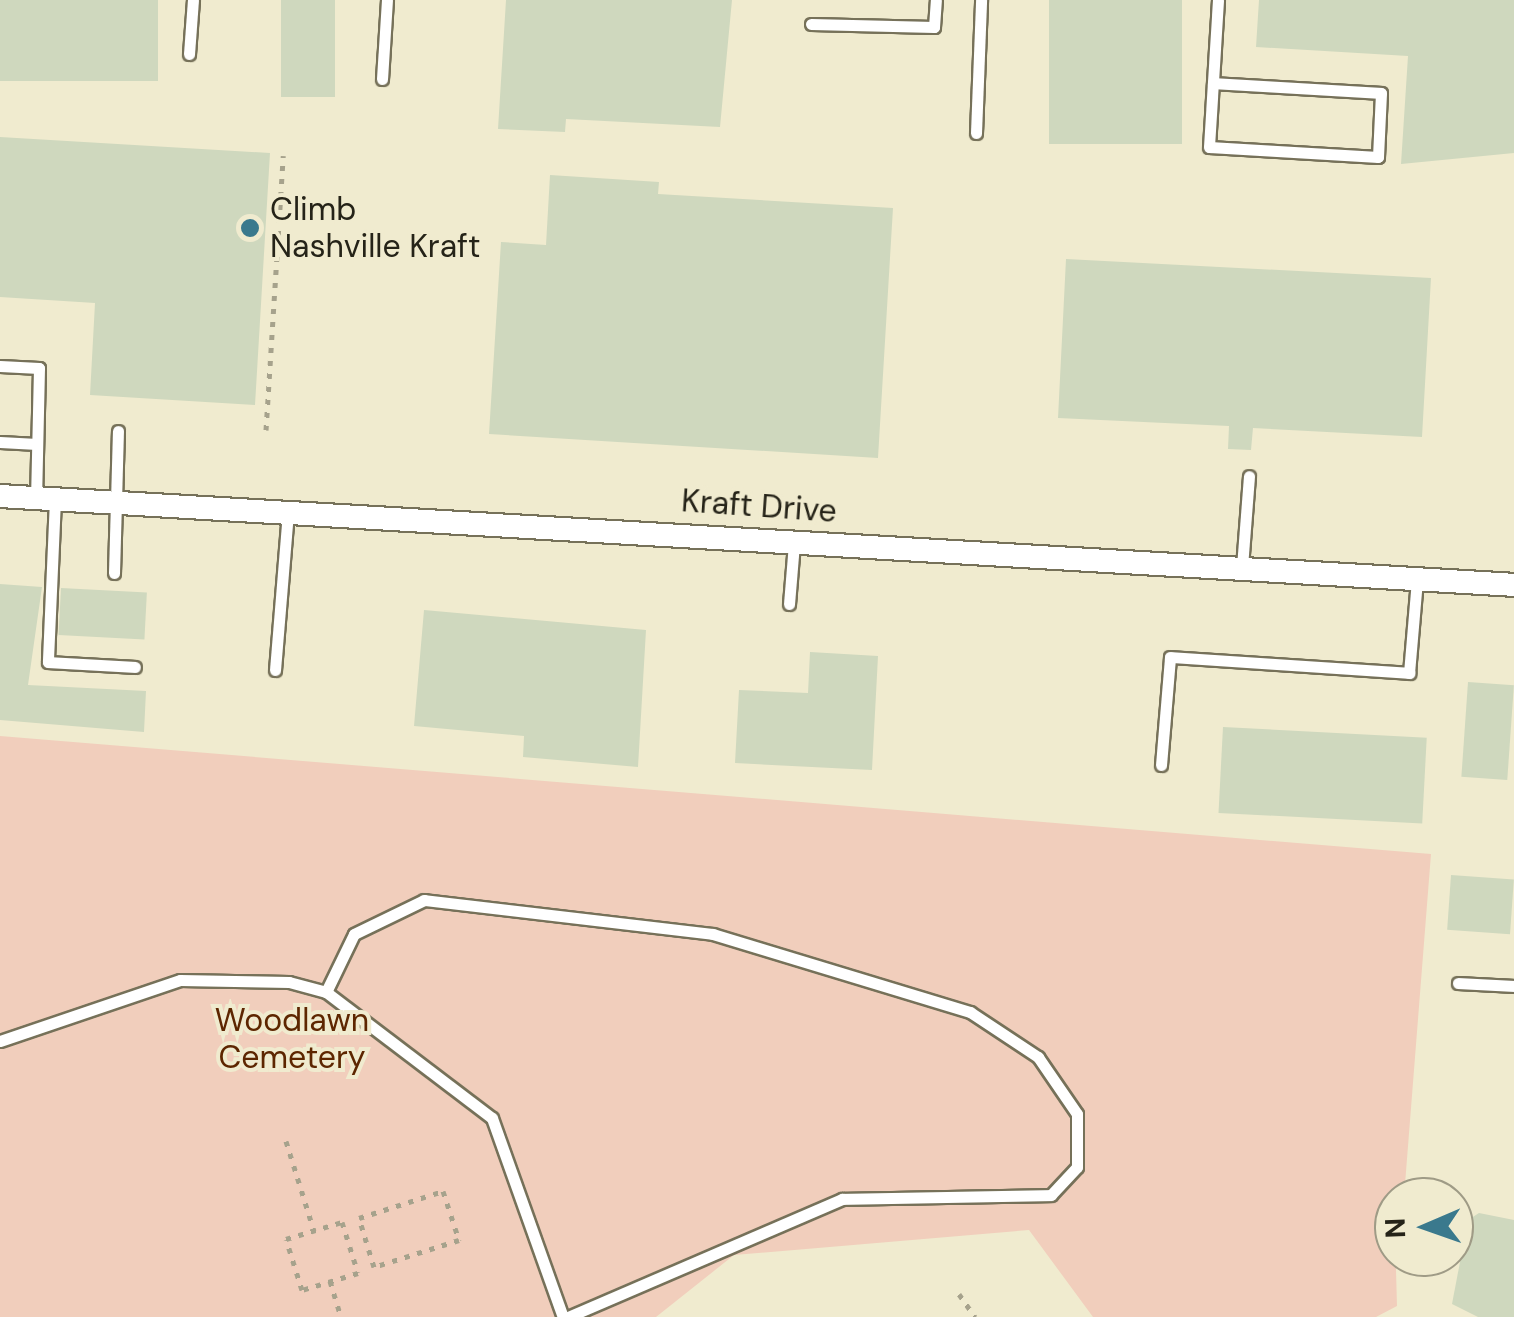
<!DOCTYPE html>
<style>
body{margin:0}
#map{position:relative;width:1514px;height:1317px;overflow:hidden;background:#f0ebcf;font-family:"DM Sans",sans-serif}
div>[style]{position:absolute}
.green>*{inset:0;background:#f1cebc}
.building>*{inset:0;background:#cfd8be;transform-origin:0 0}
.path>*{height:5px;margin-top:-2.5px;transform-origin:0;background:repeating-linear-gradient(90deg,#a6a28c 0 5px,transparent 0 13px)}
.roads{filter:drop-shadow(2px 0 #767159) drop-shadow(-2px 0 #767159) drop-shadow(0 2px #767159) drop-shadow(0 -2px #767159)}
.lane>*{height:11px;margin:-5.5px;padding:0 5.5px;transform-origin:5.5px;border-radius:5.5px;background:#fff}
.street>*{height:22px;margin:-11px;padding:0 11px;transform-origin:11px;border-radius:11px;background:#fff}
.dots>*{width:28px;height:28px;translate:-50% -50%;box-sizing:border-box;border:5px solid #f0ebcf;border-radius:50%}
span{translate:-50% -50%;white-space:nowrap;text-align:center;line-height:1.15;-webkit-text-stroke:8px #f0ebcf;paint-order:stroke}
.poi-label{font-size:32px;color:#252318}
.left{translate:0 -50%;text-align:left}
.street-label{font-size:32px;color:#252318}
.park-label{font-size:32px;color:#5d2600}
.north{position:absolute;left:1374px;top:1177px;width:100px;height:100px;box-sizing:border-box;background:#f0ebcf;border:2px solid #9f9b86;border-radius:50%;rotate:268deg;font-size:28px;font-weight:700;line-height:40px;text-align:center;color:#252318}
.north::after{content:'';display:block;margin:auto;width:35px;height:45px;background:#3a798d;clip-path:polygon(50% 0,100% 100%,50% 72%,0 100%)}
</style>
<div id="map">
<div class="green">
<div style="clip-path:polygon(0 736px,1431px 854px,1404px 1197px,1394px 1197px,1397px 1306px,1376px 1317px,1093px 1317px,1029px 1230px,734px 1255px,656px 1317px,0 1317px)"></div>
</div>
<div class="building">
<div style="left:0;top:0;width:158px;height:81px"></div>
<div style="left:281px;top:0;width:54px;height:97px"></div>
<div style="clip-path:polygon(506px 0,732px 0,720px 127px,566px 119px,565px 132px,498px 129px)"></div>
<div style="left:1049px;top:0;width:133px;height:144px"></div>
<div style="clip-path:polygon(1259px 0,1514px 0,1514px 153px,1401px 164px,1408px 56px,1256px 47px)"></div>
<div style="clip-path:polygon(0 137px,270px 153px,255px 405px,90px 395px,95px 303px,0 297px)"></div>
<div style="clip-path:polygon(550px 175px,659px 182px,658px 194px,893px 208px,878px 458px,489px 434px,501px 242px,546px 245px)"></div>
<div style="clip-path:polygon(1066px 259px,1431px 278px,1422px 437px,1253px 428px,1251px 450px,1228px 449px,1229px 426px,1058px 418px)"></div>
<div style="clip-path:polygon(0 584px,42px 587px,28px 685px,146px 691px,144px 732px,0 720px)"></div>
<div style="left:61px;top:588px;width:86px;height:47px;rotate:3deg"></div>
<div style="clip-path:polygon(424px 610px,646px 630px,638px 767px,523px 757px,524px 736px,414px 726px)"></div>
<div style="clip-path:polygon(810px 652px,878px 656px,872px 770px,735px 763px,739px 690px,808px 693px)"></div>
<div style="left:1468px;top:682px;width:46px;height:95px;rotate:4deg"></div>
<div style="left:1223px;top:727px;width:204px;height:86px;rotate:3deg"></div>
<div style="left:1451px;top:875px;width:63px;height:55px;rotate:4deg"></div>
<div style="clip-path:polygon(1479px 1213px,1514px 1220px,1514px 1317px,1478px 1317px,1452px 1304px,1468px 1220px)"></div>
</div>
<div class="path">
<div style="left:281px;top:199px;width:36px;rotate:5deg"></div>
<div style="left:266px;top:430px;width:275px;rotate:-86.4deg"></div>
<div style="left:286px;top:1141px;width:94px;rotate:72.7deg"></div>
<div style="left:443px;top:1191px;width:52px;rotate:71.9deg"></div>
<div style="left:459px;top:1240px;width:89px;rotate:162.4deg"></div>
<div style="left:374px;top:1267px;width:51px;rotate:-107deg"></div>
<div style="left:359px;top:1218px;width:88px;rotate:-17.8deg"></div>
<div style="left:342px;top:1222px;width:53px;rotate:72.6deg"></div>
<div style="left:358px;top:1273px;width:59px;rotate:163.1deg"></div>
<div style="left:302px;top:1290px;width:53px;rotate:-107.4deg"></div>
<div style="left:286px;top:1239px;width:59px;rotate:-16.9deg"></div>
<div style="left:330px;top:1281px;width:38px;rotate:73deg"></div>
<div style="left:959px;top:1294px;width:28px;rotate:55deg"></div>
</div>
<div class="roads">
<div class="lane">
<div style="left:811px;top:24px;width:123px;rotate:1.4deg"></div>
<div style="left:934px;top:27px;width:27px;rotate:-86deg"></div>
<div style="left:189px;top:54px;width:54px;rotate:-85.8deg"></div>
<div style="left:382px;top:79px;width:79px;rotate:-86.4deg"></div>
<div style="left:1213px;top:83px;width:168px;rotate:3.4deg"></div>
<div style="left:1381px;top:93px;width:64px;rotate:92.7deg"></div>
<div style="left:1378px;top:157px;width:169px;rotate:-176.6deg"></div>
<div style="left:1209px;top:147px;width:147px;rotate:-86.5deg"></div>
<div style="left:976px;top:133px;width:133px;rotate:-87.8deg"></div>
<div style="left:0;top:366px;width:39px;rotate:3deg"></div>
<div style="left:39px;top:368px;width:130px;rotate:91.3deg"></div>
<div style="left:0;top:442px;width:37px;rotate:3deg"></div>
<div style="left:55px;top:499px;width:163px;rotate:92.5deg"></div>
<div style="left:48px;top:662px;width:87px;rotate:3.3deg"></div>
<div style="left:1242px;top:567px;width:91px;rotate:-85.6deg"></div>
<div style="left:114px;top:573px;width:142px;rotate:-88.4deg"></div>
<div style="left:789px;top:604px;width:61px;rotate:-85.3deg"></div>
<div style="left:275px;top:670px;width:159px;rotate:-85.3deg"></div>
<div style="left:1161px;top:765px;width:108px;rotate:-85.2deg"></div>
<div style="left:1170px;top:657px;width:240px;rotate:3.8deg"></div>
<div style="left:1409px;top:673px;width:94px;rotate:-85.1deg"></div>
<div style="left:1458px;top:983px;width:56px;rotate:3.1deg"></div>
<div style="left:326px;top:992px;width:64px;rotate:-64.2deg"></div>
<div style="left:354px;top:934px;width:78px;rotate:-25.9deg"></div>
<div style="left:424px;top:900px;width:291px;rotate:6.7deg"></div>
<div style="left:713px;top:934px;width:269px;rotate:16.9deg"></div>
<div style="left:970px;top:1012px;width:82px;rotate:33.5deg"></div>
<div style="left:1038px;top:1057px;width:69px;rotate:55.6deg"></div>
<div style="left:1077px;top:1114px;width:53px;rotate:90deg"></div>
<div style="left:1077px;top:1167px;width:38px;rotate:133deg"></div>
<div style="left:1051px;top:1195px;width:209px;rotate:178.9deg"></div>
<div style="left:842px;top:1199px;width:298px;rotate:156.7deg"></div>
<div style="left:0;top:1041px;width:190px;rotate:-18.7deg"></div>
<div style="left:180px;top:980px;width:109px;rotate:1.1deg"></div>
<div style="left:289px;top:982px;width:38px;rotate:15deg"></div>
<div style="left:326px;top:992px;width:208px;rotate:37.2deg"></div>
<div style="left:492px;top:1118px;width:211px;rotate:70.4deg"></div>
</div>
<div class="street">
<div style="left:0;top:496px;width:1517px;rotate:3.36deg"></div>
</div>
</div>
<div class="dots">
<div style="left:250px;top:228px;background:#3a798d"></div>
</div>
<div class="poi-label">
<span class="left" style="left:270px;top:228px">Climb<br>Nashville Kraft</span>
</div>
<div class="street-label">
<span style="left:759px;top:506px;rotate:4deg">Kraft Drive</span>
</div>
<div class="park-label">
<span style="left:292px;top:1039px">Woodlawn<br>Cemetery</span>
</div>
<div class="north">N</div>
</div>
